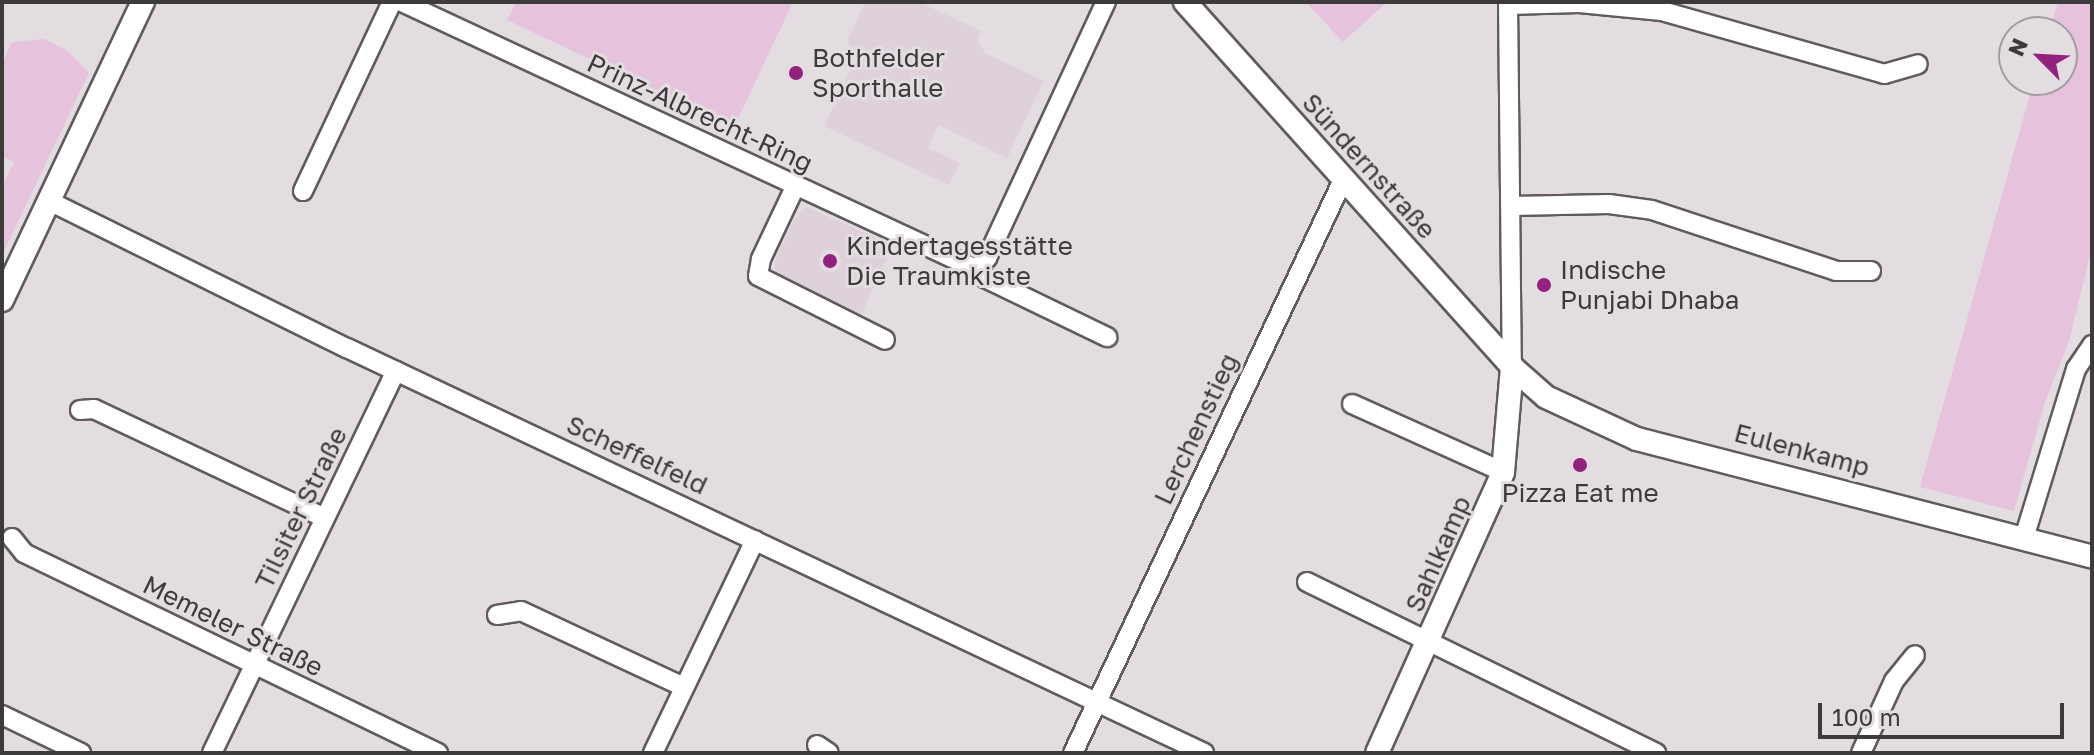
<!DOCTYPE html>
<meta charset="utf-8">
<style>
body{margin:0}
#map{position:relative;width:2094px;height:755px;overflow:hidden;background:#e3dde1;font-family:"Golos Text",sans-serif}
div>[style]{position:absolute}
.built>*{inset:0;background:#ded1da}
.green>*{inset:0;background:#e6c2dd}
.roads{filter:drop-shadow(2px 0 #605b5f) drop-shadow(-2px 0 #605b5f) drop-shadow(0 2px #605b5f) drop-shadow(0 -2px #605b5f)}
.minor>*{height:18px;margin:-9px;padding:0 9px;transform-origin:9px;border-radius:9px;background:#fff}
.tertiary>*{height:22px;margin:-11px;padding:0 11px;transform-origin:11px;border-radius:11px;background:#fff}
.dots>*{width:22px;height:22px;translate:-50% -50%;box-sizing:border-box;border:4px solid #e3dde1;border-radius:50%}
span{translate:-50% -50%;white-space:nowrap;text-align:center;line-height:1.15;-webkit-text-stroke:6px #e3dde1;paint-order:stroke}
.poi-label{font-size:26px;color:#3c3a3b}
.left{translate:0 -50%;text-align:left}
.street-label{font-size:26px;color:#3c3a3b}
.frame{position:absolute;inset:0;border:4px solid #3c3a3b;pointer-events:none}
.north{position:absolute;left:1998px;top:16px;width:80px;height:80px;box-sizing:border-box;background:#e3dde1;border:2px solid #a09c9f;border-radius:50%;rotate:294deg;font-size:22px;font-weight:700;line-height:32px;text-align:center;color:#3c3a3b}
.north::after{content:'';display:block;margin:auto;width:28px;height:36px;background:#932180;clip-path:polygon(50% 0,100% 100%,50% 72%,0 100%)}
.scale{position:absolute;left:1818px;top:703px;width:246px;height:36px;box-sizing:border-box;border:4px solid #3c3a3b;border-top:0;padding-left:10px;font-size:24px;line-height:28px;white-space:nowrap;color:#3c3a3b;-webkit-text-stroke:6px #e3dde1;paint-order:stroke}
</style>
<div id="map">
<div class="built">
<div style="clip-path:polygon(865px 2px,919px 2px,981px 31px,978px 40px,985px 53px,1044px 81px,1007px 158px,939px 125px,928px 148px,960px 163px,949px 185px,824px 126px,857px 56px,847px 41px)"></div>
<div style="clip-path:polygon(806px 207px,893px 245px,861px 315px,775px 272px,775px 260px,795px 218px)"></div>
</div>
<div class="green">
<div style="clip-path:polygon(516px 2px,793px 2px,734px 127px,507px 20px)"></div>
<div style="clip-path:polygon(1306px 2px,1387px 2px,1343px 42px)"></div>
<div style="clip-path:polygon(2058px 2px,2092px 2px,2092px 247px,2069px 341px,2045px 402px,2014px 511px,1920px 487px,2034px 80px,2062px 80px,2062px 32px,2049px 32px)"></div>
<div style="clip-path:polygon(44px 39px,68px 51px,89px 73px,2px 255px,2px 188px,14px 162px,2px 156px,2px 64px,12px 42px)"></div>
</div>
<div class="roads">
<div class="minor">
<div style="left:402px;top:2px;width:633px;rotate:24.95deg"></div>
<div style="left:976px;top:269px;width:16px;rotate:-45deg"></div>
<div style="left:987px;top:258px;width:282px;rotate:-65.1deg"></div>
<div style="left:1508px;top:2px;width:365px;rotate:89.4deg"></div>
<div style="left:1508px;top:5px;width:71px;rotate:-1.6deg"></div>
<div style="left:1579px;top:3px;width:83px;rotate:5.5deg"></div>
<div style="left:1662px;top:11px;width:231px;rotate:15.8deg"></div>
<div style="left:1884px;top:74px;width:35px;rotate:-16deg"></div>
<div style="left:795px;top:187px;width:80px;rotate:115.3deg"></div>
<div style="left:761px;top:259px;width:17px;rotate:100deg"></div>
<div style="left:758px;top:276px;width:142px;rotate:26.7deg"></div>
<div style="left:303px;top:191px;width:209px;rotate:-64.8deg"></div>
<div style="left:49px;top:201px;width:332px;rotate:26.3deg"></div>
<div style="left:347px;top:348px;width:948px;rotate:25.29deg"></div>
<div style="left:1512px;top:206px;width:97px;rotate:-1.2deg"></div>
<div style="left:1609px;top:204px;width:43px;rotate:7.9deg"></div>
<div style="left:1652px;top:210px;width:194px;rotate:18.3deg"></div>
<div style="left:1836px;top:271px;width:35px"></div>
<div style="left:976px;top:269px;width:13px;rotate:45deg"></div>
<div style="left:985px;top:278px;width:136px;rotate:25.8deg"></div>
<div style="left:1352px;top:404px;width:166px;rotate:24.2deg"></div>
<div style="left:80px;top:410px;width:14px;rotate:-4deg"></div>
<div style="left:94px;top:409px;width:255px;rotate:25.3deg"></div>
<div style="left:12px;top:538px;width:19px;rotate:51deg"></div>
<div style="left:24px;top:553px;width:460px;rotate:25.8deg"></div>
<div style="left:2024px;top:538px;width:177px;rotate:-72.9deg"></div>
<div style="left:2076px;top:369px;width:29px;rotate:-56deg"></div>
<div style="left:1307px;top:582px;width:389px;rotate:26.1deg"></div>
<div style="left:497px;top:615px;width:24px;rotate:-9deg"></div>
<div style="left:521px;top:611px;width:180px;rotate:25deg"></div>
<div style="left:2px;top:715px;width:88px;rotate:25.7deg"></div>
<div style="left:817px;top:745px;width:14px;rotate:34deg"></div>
<div style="left:212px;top:753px;width:424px;rotate:-64.3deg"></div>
<div style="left:653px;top:753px;width:236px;rotate:-64.4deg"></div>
<div style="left:1073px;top:753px;width:636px;rotate:-64.77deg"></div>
<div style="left:1861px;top:753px;width:79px;rotate:-65.4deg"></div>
<div style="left:1894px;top:681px;width:33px;rotate:-51deg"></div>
</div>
<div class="tertiary">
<div style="left:1185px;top:2px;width:490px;rotate:48.1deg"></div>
<div style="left:1512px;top:367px;width:45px;rotate:41.4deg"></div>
<div style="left:1546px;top:397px;width:100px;rotate:24.8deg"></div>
<div style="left:1637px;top:439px;width:470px;rotate:14.5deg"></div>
<div style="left:2px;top:300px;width:330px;rotate:-64.7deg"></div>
<div style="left:1377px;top:753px;width:308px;rotate:-65.8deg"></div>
<div style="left:1503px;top:472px;width:105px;rotate:-85.1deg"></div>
</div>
</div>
<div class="dots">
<div style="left:796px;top:73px;background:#932180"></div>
<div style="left:830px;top:261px;background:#932180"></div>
<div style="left:1544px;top:285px;background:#932180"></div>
<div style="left:1580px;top:465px;background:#932180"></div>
</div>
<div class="poi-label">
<span class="left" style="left:812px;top:73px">Bothfelder<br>Sporthalle</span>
<span class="left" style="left:846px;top:261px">Kindertagesstätte<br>Die Traumkiste</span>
<span class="left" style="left:1560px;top:285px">Indische<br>Punjabi Dhaba</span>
<span style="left:1580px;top:493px">Pizza Eat me</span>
</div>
<div class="street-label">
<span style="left:700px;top:113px;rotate:25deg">Prinz-Albrecht-Ring</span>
<span style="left:1369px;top:166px;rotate:48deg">Sündernstraße</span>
<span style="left:1196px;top:429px;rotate:-65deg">Lerchenstieg</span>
<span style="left:1802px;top:450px;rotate:15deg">Eulenkamp</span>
<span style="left:637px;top:455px;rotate:25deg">Scheffelfeld</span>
<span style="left:301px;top:508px;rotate:-64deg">Tilsiter Straße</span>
<span style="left:1438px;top:554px;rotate:-66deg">Sahlkamp</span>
<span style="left:233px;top:626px;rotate:26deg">Memeler Straße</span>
</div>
<div class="frame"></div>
<div class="north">N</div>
<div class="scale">100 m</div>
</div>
